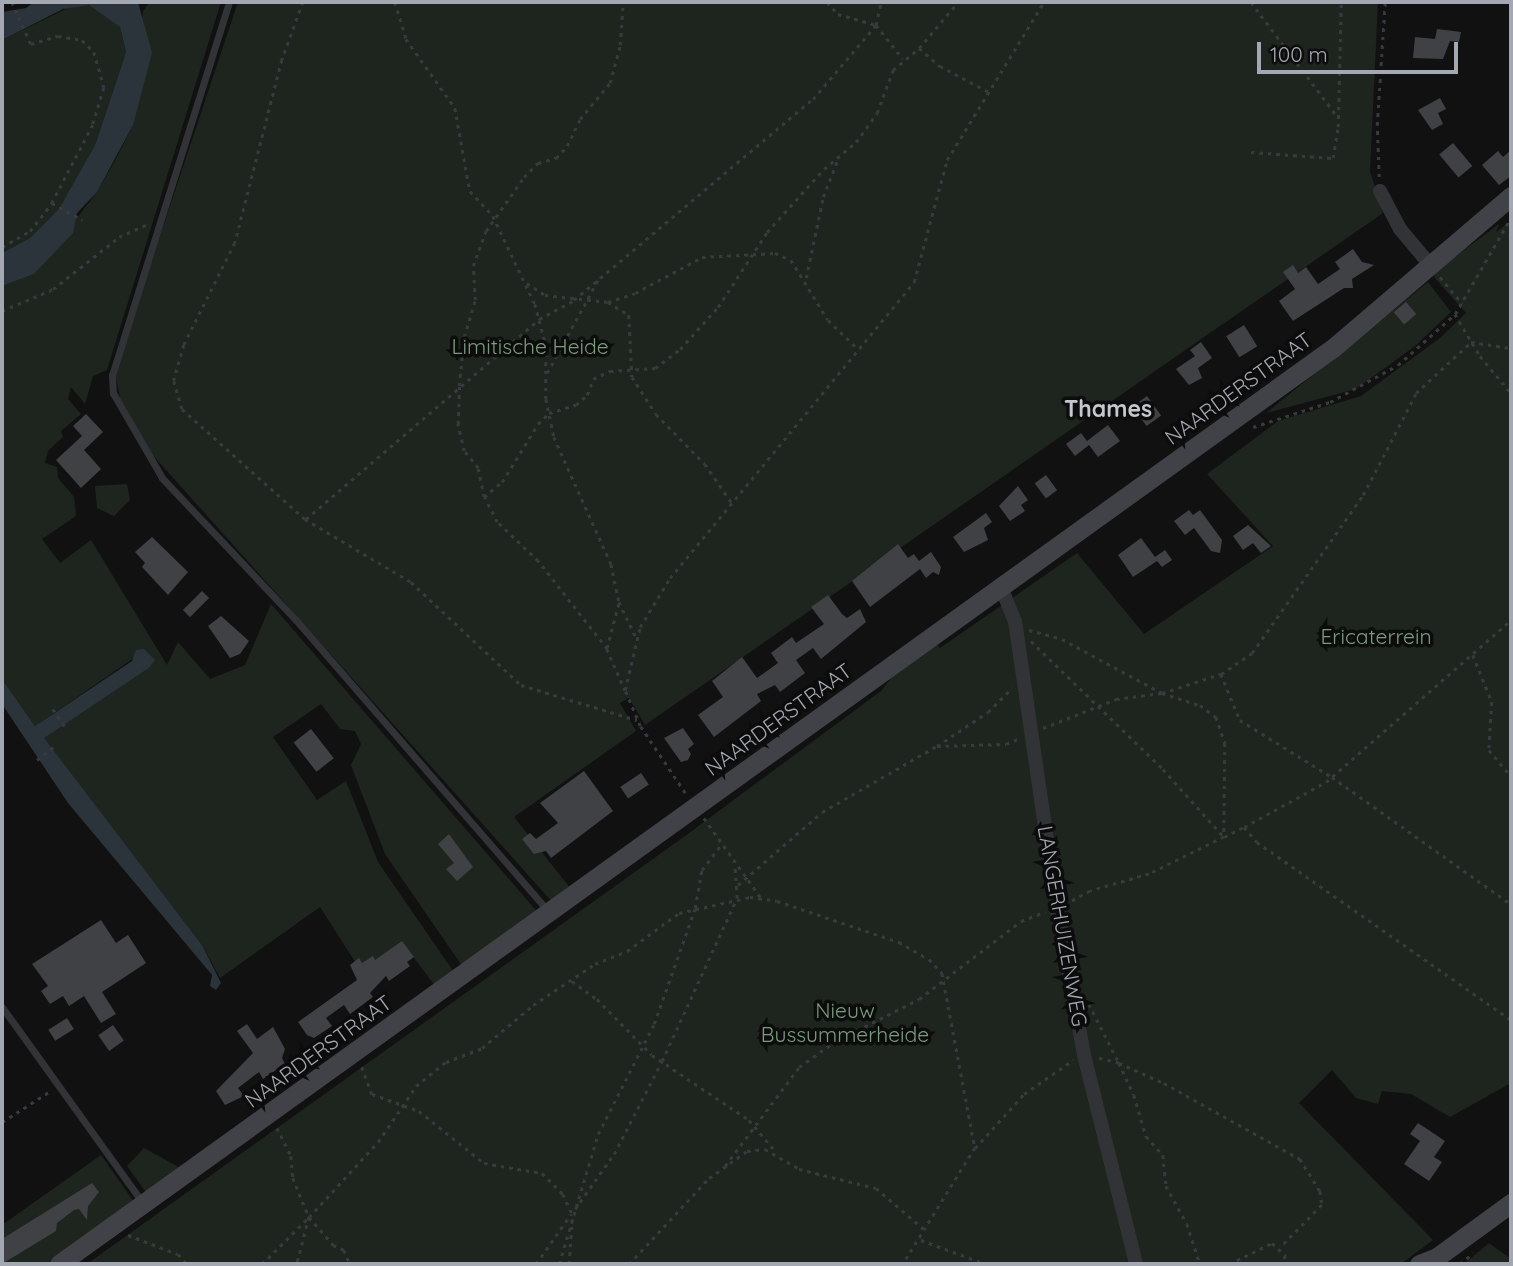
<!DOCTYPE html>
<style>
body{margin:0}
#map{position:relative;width:1513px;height:1266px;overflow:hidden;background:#111112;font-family:Quicksand,sans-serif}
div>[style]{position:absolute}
.green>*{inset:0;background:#1d251e}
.water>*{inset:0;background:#2b343a}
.building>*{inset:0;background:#404145;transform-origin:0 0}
.path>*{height:2.5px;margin-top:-1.25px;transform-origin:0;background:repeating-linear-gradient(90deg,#383a3e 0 3.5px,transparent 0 8.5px)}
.lane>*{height:7px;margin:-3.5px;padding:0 3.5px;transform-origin:3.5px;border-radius:3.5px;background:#323337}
.street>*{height:14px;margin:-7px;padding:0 7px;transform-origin:7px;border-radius:7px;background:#323337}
.secondary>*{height:19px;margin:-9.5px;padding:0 9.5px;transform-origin:9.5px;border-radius:9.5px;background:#404247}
span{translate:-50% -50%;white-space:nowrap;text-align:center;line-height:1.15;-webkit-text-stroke:7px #0c0c0d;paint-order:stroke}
.park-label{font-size:21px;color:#7b9c7c}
.street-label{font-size:21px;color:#a3a8b2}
.neighbourhood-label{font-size:23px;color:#c4c7ce;font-weight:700}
.frame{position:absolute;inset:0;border:4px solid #a3a8b2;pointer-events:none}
.scale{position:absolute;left:1257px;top:42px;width:201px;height:32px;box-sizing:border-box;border:4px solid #a3a8b2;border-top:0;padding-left:9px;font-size:21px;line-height:24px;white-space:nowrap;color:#a3a8b2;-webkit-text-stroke:5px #0c0c0d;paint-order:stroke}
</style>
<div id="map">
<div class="green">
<div style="clip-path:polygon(150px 2px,221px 2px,107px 370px,93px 376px,85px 404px,71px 387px,68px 399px,81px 414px,61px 431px,63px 437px,48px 451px,45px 463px,57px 467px,58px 478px,74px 497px,76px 516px,42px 539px,60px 563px,91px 540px,167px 665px,178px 642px,210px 679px,245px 665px,271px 604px,547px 923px,469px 976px,385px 854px,351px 765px,361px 744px,355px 731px,340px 729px,321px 704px,273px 737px,317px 800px,346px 781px,378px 862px,460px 981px,442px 995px,402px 942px,361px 971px,320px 907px,220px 978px,202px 945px,43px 738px,149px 668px,144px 651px,35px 726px,2px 679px,2px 286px,34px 274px,97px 192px,116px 159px,133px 125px,143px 11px)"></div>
<div style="clip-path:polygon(238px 2px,1378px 2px,1370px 171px,1383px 213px,645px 725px,629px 698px,620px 703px,636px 731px,514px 817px,571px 889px,554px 904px,150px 452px,122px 408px,116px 377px,121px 353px)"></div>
<div style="clip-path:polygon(74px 5px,89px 5px,110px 17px,120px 27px,126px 52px,95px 145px,59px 210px,30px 238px,2px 253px,2px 40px)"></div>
<div style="clip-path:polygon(1511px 221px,1511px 1083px,1450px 1117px,1411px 1094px,1382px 1091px,1378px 1104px,1356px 1098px,1332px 1070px,1299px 1103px,1433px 1240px,1401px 1264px,87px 1264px,685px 836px,881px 691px,896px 672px,937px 644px,940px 648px,1077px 553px,1144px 634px,1273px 546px,1207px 474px,1278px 421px,1361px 396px,1440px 338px,1466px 313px,1434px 277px,1436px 271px,1499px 224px,1496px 232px)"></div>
<div style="clip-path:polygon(1428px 282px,1451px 312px,1415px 346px,1356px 389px,1266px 413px)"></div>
<div style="clip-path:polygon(127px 484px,130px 500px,114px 516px,97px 508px,95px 486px)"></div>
<div style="clip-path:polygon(144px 1148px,186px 1171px,148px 1195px,127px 1166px)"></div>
<div style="clip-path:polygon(101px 1155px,134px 1202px,130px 1208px,48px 1264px,2px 1264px,2px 1225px)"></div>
<div style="clip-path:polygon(1489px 1243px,1511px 1259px,1511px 1264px,1464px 1264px)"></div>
</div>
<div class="water">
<div style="clip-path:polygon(34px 2px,138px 2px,152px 53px,133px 125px,97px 192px,77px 213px,73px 233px,34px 274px,2px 286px,2px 253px,30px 238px,59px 209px,95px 145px,126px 52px,120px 27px,89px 5px,63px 9px,2px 40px,2px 12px,26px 8px)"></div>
<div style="clip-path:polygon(144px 649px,155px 660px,149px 668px,44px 738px,202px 945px,221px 983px,216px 990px,210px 986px,212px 975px,68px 803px,2px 704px,2px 679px,35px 726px,132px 661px,136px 650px)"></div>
</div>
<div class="building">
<div style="clip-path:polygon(1437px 29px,1461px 32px,1459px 42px,1450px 41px,1443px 59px,1413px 58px,1415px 37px,1435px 39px)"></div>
<div style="clip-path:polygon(1440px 98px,1446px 109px,1438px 113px,1443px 124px,1432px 130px,1418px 110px)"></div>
<div style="left:1453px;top:143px;width:30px;height:18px;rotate:50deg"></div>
<div style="clip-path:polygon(1511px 150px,1511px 176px,1499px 185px,1482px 165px,1498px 151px,1503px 157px)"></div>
<div style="clip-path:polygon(1353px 249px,1362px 262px,1374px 265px,1352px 279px,1353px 288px,1344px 288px,1293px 321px,1279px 301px,1295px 289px,1283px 272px,1293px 265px,1298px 273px,1306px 267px,1318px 284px,1340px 269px,1335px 262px)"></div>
<div style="left:1406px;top:302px;width:16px;height:16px;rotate:50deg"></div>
<div style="left:1244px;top:325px;width:25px;height:21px;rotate:58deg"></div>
<div style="clip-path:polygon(1201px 342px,1212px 358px,1198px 368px,1202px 378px,1189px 385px,1176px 369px,1195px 356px,1190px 350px)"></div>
<div style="left:1147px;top:396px;width:24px;height:18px;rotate:54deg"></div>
<div style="clip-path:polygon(86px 414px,103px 432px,84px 450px,101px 469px,81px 488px,56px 460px,82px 436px,73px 426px)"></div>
<div style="clip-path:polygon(1108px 425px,1120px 441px,1098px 457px,1089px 445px,1075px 456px,1066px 444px,1081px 433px,1087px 441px)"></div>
<div style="left:1046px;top:475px;width:19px;height:14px;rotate:54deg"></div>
<div style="clip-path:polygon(1018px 486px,1028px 500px,1021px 505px,1025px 511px,1010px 521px,999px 506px)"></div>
<div style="clip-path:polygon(1189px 510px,1193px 515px,1200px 510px,1222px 540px,1220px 553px,1211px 551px,1194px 528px,1185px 535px,1174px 521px)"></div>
<div style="clip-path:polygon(986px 513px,992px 522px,984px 528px,988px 540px,964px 552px,953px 537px)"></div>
<div style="clip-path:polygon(1248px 525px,1271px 546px,1261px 553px,1253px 543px,1243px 550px,1233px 536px)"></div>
<div style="clip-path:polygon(152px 537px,188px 572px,168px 595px,142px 567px,145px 563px,135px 552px)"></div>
<div style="clip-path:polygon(1141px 538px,1155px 557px,1165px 550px,1172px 560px,1162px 567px,1157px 561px,1133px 577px,1118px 555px)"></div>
<div style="clip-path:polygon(898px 544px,908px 558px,914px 554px,919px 561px,931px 552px,941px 567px,939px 575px,933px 572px,926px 578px,920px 569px,870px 607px,852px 581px)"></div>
<div style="left:202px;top:591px;width:10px;height:27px;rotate:45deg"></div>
<div style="clip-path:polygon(828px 595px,842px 614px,847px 618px,860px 609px,866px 622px,821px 659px,813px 648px,796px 660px,805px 673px,780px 692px,775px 685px,757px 694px,761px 701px,714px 737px,698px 715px,723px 697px,712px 681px,742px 657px,757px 678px,778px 663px,771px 653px,792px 637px,796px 643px,824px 624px,811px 607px)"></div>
<div style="clip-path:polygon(221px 616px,249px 641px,240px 654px,230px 658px,208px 626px)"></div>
<div style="clip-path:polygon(683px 728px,694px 744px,688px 749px,691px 754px,688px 760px,681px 762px,664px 738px)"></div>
<div style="left:311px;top:729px;width:37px;height:22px;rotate:52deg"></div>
<div style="clip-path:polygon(584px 771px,613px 811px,551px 858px,546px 851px,534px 854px,522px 839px,530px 833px,536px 839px,558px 823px,540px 803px)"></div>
<div style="left:641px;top:773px;width:14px;height:25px;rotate:56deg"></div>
<div style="clip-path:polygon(449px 834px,473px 867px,457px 881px,446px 869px,454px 863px,438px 844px)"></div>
<div style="clip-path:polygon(101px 920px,116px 943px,128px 935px,146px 963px,102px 992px,116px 1014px,101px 1023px,84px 996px,69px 1006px,63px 996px,50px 1004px,41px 991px,48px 986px,32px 964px)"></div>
<div style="clip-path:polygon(402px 941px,414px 957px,407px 962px,410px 966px,389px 981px,386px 976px,370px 993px,367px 989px,373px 997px,350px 1014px,344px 1005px,326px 1018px,332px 1026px,314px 1038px,307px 1035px,298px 1022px,357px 980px,350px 965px,359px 958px,362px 963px,373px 956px,375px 960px)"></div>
<div style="left:67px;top:1018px;width:13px;height:22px;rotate:58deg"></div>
<div style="clip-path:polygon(247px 1024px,257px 1039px,273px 1027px,285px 1049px,282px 1058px,285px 1064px,263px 1079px,259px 1072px,238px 1088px,244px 1096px,225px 1105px,216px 1091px,253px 1053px,237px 1031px)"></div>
<div style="left:113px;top:1025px;width:19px;height:18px;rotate:55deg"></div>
<div style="clip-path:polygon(1418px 1123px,1445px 1141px,1434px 1157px,1442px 1162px,1429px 1181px,1404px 1164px,1420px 1141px,1410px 1134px)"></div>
<div style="clip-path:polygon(92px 1183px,99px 1192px,88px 1206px,87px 1220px,79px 1209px,74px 1210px,57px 1223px,56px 1231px,2px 1264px,2px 1239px)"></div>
</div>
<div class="path">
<div style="left:12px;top:2px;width:46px;rotate:65.7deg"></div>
<div style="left:31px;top:44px;width:28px;rotate:-17deg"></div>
<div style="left:58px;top:36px;width:24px;rotate:9deg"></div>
<div style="left:82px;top:40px;width:17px;rotate:45deg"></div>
<div style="left:94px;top:52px;width:37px;rotate:74deg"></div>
<div style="left:104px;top:88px;width:39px;rotate:107deg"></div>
<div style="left:93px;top:125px;width:88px;rotate:117.7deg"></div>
<div style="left:303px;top:2px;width:62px;rotate:109.9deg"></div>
<div style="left:282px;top:60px;width:189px;rotate:104.4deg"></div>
<div style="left:235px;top:243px;width:114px;rotate:116.6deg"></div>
<div style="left:184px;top:345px;width:37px;rotate:106deg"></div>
<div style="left:174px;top:381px;width:29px;rotate:74deg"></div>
<div style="left:182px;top:409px;width:165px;rotate:41.8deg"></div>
<div style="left:305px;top:519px;width:123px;rotate:30.7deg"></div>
<div style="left:411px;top:582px;width:151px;rotate:43.1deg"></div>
<div style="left:521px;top:685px;width:121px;rotate:16.8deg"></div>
<div style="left:395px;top:2px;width:39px;rotate:73deg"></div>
<div style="left:406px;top:39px;width:85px;rotate:54.6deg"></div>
<div style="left:455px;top:108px;width:84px;rotate:79.8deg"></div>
<div style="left:470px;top:191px;width:34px;rotate:47deg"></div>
<div style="left:493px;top:216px;width:98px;rotate:64.5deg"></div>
<div style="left:535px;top:304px;width:42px;rotate:75deg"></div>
<div style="left:546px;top:345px;width:54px;rotate:90deg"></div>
<div style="left:546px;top:399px;width:39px;rotate:78deg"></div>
<div style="left:554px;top:437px;width:139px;rotate:65.8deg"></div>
<div style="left:611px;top:564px;width:39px;rotate:78deg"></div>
<div style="left:619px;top:602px;width:41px;rotate:64.1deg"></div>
<div style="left:827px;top:2px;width:16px;rotate:47deg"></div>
<div style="left:838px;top:14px;width:40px;rotate:16deg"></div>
<div style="left:876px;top:25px;width:43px;rotate:51.5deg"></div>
<div style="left:1251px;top:2px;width:141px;rotate:53deg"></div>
<div style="left:919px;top:48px;width:28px;rotate:41deg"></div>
<div style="left:940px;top:66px;width:55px;rotate:28deg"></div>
<div style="left:1251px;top:152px;width:82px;rotate:4.2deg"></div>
<div style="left:1333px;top:158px;width:31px;rotate:-81deg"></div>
<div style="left:1338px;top:127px;width:125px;rotate:-88.6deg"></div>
<div style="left:1379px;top:177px;width:52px;rotate:-92.2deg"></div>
<div style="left:1377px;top:125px;width:123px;rotate:-86.3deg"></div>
<div style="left:2px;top:247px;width:32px;rotate:-30deg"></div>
<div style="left:30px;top:231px;width:36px;rotate:-52deg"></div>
<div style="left:52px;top:203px;width:35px;rotate:29deg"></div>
<div style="left:1440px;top:277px;width:35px;rotate:50deg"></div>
<div style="left:806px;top:278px;width:83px;rotate:-78.1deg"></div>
<div style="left:823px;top:197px;width:41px;rotate:-68.5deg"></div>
<div style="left:527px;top:283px;width:22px;rotate:34deg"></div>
<div style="left:545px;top:295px;width:63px;rotate:6.3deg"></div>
<div style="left:608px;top:302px;width:28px;rotate:-18deg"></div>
<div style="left:635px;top:293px;width:76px;rotate:-28.2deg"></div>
<div style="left:702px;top:257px;width:73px;rotate:-3.1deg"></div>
<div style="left:775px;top:253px;width:17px;rotate:24deg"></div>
<div style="left:791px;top:260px;width:70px;rotate:58.3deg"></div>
<div style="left:828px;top:320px;width:40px;rotate:44deg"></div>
<div style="left:608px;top:302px;width:25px;rotate:32deg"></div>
<div style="left:629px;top:315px;width:62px;rotate:87.2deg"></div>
<div style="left:632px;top:377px;width:44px;rotate:57deg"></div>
<div style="left:656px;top:414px;width:70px;rotate:45.6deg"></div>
<div style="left:705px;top:464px;width:47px;rotate:55.3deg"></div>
<div style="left:2px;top:311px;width:56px;rotate:-23.3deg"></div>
<div style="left:53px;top:289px;width:84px;rotate:-38.2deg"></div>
<div style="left:119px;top:237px;width:32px;rotate:-24deg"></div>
<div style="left:1455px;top:314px;width:49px;rotate:59.2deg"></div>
<div style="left:1480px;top:356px;width:48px;rotate:50deg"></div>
<div style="left:547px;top:373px;width:108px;rotate:-61.3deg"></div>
<div style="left:1253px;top:427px;width:81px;rotate:-18deg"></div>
<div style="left:1330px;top:402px;width:77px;rotate:-28.6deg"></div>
<div style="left:1398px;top:365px;width:76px;rotate:-41.8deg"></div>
<div style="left:1455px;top:314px;width:108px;rotate:-59.9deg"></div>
<div style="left:484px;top:497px;width:23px;rotate:-40deg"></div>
<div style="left:502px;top:482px;width:68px;rotate:-58.2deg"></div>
<div style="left:538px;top:424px;width:16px;rotate:-45deg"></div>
<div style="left:549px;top:413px;width:28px;rotate:-17deg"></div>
<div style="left:576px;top:405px;width:15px;rotate:-42deg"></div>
<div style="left:587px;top:395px;width:17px;rotate:-69deg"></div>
<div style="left:593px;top:379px;width:19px;rotate:-25deg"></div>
<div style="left:610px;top:371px;width:45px;rotate:-3.8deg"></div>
<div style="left:655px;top:368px;width:31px;rotate:-37deg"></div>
<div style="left:680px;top:349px;width:57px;rotate:-47.9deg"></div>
<div style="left:718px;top:307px;width:90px;rotate:-56.8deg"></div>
<div style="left:767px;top:232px;width:85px;rotate:-47.9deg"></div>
<div style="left:824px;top:169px;width:42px;rotate:-40.2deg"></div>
<div style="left:856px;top:142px;width:36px;rotate:-54deg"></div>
<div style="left:877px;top:113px;width:46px;rotate:-69.6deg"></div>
<div style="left:893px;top:70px;width:34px;rotate:-40deg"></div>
<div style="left:919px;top:48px;width:60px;rotate:-49.7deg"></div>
<div style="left:306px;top:519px;width:307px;rotate:-40.6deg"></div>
<div style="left:539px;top:319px;width:40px;rotate:-28deg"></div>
<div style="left:574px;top:300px;width:312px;rotate:-40.1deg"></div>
<div style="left:813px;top:99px;width:97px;rotate:-49.6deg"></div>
<div style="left:876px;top:25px;width:24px;rotate:-78deg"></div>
<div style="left:619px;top:604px;width:47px;rotate:104.9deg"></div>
<div style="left:607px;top:649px;width:45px;rotate:66.3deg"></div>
<div style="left:1029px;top:630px;width:34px;rotate:15deg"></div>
<div style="left:1062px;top:639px;width:114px;rotate:28.4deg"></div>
<div style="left:1162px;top:693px;width:40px;rotate:18deg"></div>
<div style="left:1200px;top:705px;width:20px;rotate:37deg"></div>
<div style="left:1216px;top:717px;width:28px;rotate:71deg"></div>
<div style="left:1225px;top:743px;width:94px;rotate:90.6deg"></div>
<div style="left:1224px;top:837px;width:84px;rotate:153.7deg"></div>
<div style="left:1149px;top:874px;width:61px;rotate:163.9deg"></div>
<div style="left:1090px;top:891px;width:23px;rotate:151deg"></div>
<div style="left:1031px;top:641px;width:184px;rotate:44.1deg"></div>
<div style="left:1163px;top:769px;width:91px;rotate:48.1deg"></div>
<div style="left:1224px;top:837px;width:22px;rotate:-27deg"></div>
<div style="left:1244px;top:827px;width:20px;rotate:49deg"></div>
<div style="left:1257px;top:842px;width:310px;rotate:35deg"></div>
<div style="left:607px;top:649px;width:112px;rotate:-128.1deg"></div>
<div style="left:538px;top:561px;width:57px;rotate:-136.4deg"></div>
<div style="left:497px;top:522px;width:28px;rotate:-117deg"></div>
<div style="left:484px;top:497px;width:30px;rotate:-102deg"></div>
<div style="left:478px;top:468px;width:22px;rotate:-129deg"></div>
<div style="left:464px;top:451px;width:28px;rotate:-103deg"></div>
<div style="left:458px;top:424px;width:38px;rotate:-88deg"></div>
<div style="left:459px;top:386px;width:49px;rotate:-84.2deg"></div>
<div style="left:464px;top:337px;width:39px;rotate:-73deg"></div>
<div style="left:475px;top:300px;width:34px;rotate:-93deg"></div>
<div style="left:473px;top:266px;width:37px;rotate:-70deg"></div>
<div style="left:486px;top:231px;width:66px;rotate:-54.9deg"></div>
<div style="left:524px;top:177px;width:20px;rotate:-45deg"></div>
<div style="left:538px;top:163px;width:19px;rotate:-16deg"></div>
<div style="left:556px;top:158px;width:16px;rotate:-47deg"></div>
<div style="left:567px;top:146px;width:30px;rotate:-64deg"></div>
<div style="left:580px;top:119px;width:47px;rotate:-50.2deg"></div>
<div style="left:610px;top:83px;width:39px;rotate:-75deg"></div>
<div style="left:620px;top:45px;width:43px;rotate:-86deg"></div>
<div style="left:1473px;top:655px;width:51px;rotate:68deg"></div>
<div style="left:1492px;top:702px;width:48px;rotate:93.6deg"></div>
<div style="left:1489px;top:750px;width:34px;rotate:50deg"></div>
<div style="left:1221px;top:674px;width:50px;rotate:67.6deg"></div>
<div style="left:1240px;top:720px;width:108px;rotate:31.8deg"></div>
<div style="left:1332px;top:777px;width:219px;rotate:35.4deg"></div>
<div style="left:53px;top:709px;width:22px;rotate:56deg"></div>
<div style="left:1043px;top:728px;width:79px;rotate:-21.7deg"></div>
<div style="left:1116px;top:699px;width:46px;rotate:-7.4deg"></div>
<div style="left:1162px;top:693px;width:62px;rotate:-17.9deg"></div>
<div style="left:1221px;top:674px;width:37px;rotate:-34deg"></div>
<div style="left:1252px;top:653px;width:193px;rotate:-54.9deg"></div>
<div style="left:1363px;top:495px;width:115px;rotate:-62.5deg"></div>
<div style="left:1416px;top:393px;width:75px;rotate:-42.8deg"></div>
<div style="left:1471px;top:342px;width:40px;rotate:8.5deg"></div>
<div style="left:937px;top:746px;width:61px;rotate:-33.7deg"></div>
<div style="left:988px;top:712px;width:34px;rotate:-45deg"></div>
<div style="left:37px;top:760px;width:21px;rotate:-39deg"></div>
<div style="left:685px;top:793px;width:81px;rotate:-123.9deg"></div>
<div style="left:640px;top:726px;width:39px;rotate:-113deg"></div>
<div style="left:625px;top:690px;width:65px;rotate:-76.6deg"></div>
<div style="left:640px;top:627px;width:57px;rotate:-58.5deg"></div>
<div style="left:670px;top:578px;width:384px;rotate:-50.5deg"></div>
<div style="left:914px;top:282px;width:126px;rotate:-74.9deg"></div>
<div style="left:947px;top:160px;width:185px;rotate:-58.5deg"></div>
<div style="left:704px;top:818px;width:98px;rotate:54.5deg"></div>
<div style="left:1244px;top:827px;width:94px;rotate:-28.8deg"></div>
<div style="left:1326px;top:782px;width:246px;rotate:-41.2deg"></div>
<div style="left:738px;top:885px;width:111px;rotate:-41deg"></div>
<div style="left:822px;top:812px;width:133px;rotate:-29.9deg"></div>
<div style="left:937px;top:746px;width:69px;rotate:-1.7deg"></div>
<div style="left:1006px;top:744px;width:13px;rotate:-23deg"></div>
<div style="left:572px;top:981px;width:31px;rotate:36deg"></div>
<div style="left:597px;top:999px;width:78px;rotate:45.5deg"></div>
<div style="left:652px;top:1055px;width:117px;rotate:33.8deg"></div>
<div style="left:749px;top:1120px;width:42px;rotate:49.8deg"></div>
<div style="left:1089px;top:1004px;width:66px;rotate:63deg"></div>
<div style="left:1119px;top:1063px;width:22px;rotate:-167deg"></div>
<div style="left:1119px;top:1063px;width:49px;rotate:24deg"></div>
<div style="left:1164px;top:1083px;width:156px;rotate:29.2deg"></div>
<div style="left:1300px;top:1159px;width:38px;rotate:58deg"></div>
<div style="left:1320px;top:1191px;width:14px;rotate:82deg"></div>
<div style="left:1322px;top:1205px;width:59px;rotate:134.3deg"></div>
<div style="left:1119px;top:1063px;width:35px;rotate:65deg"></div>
<div style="left:1134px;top:1095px;width:43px;rotate:73.7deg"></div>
<div style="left:1146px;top:1136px;width:25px;rotate:48deg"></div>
<div style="left:1163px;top:1155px;width:31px;rotate:84deg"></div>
<div style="left:1166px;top:1186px;width:43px;rotate:61.1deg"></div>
<div style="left:1187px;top:1224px;width:42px;rotate:72deg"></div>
<div style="left:362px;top:1067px;width:29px;rotate:70deg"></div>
<div style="left:372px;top:1094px;width:50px;rotate:19.9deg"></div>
<div style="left:419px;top:1111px;width:83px;rotate:38.7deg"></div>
<div style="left:484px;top:1163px;width:59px;rotate:9.8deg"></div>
<div style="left:542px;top:1173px;width:30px;rotate:45deg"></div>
<div style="left:563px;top:1194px;width:21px;rotate:65deg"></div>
<div style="left:2px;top:1122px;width:56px;rotate:-32.6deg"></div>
<div style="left:277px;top:1128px;width:31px;rotate:63deg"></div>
<div style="left:291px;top:1156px;width:22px;rotate:85deg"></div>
<div style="left:293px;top:1178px;width:42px;rotate:67.7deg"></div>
<div style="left:309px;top:1217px;width:37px;rotate:49deg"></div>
<div style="left:333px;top:1245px;width:12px;rotate:24deg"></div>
<div style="left:344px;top:1250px;width:15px;rotate:67deg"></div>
<div style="left:975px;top:1148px;width:73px;rotate:-47.8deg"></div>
<div style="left:1024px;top:1094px;width:60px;rotate:-34.8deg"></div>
<div style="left:725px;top:1166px;width:124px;rotate:-53.2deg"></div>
<div style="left:799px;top:1067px;width:43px;rotate:-35.5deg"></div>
<div style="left:834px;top:1042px;width:95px;rotate:-26.8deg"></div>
<div style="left:919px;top:999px;width:128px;rotate:-37.4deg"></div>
<div style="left:1021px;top:921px;width:26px;rotate:-21deg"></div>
<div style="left:575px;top:1209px;width:67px;rotate:-54.7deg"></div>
<div style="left:614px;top:1154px;width:105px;rotate:-62.7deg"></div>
<div style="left:662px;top:1061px;width:179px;rotate:-65.3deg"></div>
<div style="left:737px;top:898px;width:30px;rotate:-94deg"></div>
<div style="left:309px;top:1217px;width:102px;rotate:-47.4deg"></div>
<div style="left:378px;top:1142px;width:68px;rotate:-55.8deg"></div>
<div style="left:416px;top:1086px;width:38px;rotate:-39deg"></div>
<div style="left:446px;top:1062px;width:39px;rotate:-21deg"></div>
<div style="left:482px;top:1048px;width:67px;rotate:-40.1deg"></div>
<div style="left:533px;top:1005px;width:74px;rotate:-33.5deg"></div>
<div style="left:595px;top:964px;width:35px;rotate:-22deg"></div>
<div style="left:627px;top:951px;width:64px;rotate:-36.2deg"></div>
<div style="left:679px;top:913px;width:73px;rotate:-12.7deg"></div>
<div style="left:750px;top:897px;width:27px;rotate:8deg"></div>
<div style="left:777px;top:901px;width:129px;rotate:18.6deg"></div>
<div style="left:899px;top:942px;width:34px;rotate:30deg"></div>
<div style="left:929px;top:959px;width:19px;rotate:47deg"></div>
<div style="left:942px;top:973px;width:178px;rotate:79.3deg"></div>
<div style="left:975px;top:1148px;width:137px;rotate:121.8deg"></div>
<div style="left:128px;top:1235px;width:53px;rotate:20.8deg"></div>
<div style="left:178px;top:1254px;width:13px;rotate:48deg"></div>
<div style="left:921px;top:1240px;width:69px;rotate:20.3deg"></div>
<div style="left:262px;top:1264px;width:66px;rotate:-45deg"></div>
<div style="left:309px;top:1217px;width:49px;rotate:104.3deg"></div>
<div style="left:536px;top:1264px;width:61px;rotate:-55deg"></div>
<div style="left:559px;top:1264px;width:136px;rotate:-73.3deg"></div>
<div style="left:598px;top:1134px;width:123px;rotate:-63deg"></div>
<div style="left:654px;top:1024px;width:123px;rotate:-70.5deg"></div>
<div style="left:695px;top:908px;width:39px;rotate:-80deg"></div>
<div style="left:702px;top:870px;width:30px;rotate:-53deg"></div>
<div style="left:569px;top:1264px;width:45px;rotate:-86.2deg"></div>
<div style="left:629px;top:1264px;width:117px;rotate:-47.1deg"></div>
<div style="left:709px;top:1178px;width:47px;rotate:-35.4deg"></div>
<div style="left:747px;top:1151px;width:18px;rotate:-6deg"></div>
<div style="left:765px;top:1149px;width:39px;rotate:30deg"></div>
<div style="left:799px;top:1169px;width:79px;rotate:13.9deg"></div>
<div style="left:876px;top:1188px;width:66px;rotate:40.7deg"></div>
<div style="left:1229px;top:1264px;width:48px;rotate:-26deg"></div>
<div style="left:1272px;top:1243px;width:19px;rotate:43deg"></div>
<div style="left:1286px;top:1256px;width:9px;rotate:122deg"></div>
<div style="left:1460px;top:1264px;width:17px;rotate:-40deg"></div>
</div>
<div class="lane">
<div style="left:229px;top:2px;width:391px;rotate:107.4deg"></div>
<div style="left:112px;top:375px;width:18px;rotate:87deg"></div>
<div style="left:113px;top:393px;width:98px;rotate:60deg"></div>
<div style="left:162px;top:478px;width:195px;rotate:46.7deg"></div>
<div style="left:296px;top:620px;width:385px;rotate:49.1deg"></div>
<div style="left:2px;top:1007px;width:240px;rotate:54.3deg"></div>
</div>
<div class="street">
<div style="left:1380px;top:191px;width:43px;rotate:62.2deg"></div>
<div style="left:1400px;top:229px;width:48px;rotate:50deg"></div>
<div style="left:1001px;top:587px;width:37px;rotate:68deg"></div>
<div style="left:1015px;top:621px;width:291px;rotate:81.7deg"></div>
<div style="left:1057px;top:909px;width:148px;rotate:79.5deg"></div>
<div style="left:1084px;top:1055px;width:215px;rotate:76deg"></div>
</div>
<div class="secondary">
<div style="left:59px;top:1264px;width:1569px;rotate:-35.72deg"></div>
<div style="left:1333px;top:348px;width:234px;rotate:-40.5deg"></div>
<div style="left:1419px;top:1264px;width:19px;rotate:-21deg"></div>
<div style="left:1437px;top:1257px;width:92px;rotate:-36.1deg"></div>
</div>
<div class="park-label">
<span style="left:530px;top:346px">Limitische Heide</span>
<span style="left:1376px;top:636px">Ericaterrein</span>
<span style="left:845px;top:1022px">Nieuw<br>Bussummerheide</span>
</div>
<div class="street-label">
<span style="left:1238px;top:388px;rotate:-36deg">NAARDERSTRAAT</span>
<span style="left:778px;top:719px;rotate:-36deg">NAARDERSTRAAT</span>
<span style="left:1063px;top:926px;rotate:80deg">LANGERHUIZENWEG</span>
<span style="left:318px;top:1051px;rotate:-36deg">NAARDERSTRAAT</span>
</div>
<div class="neighbourhood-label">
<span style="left:1108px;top:409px">Thames</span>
</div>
<div class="frame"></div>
<div class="scale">100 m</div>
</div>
